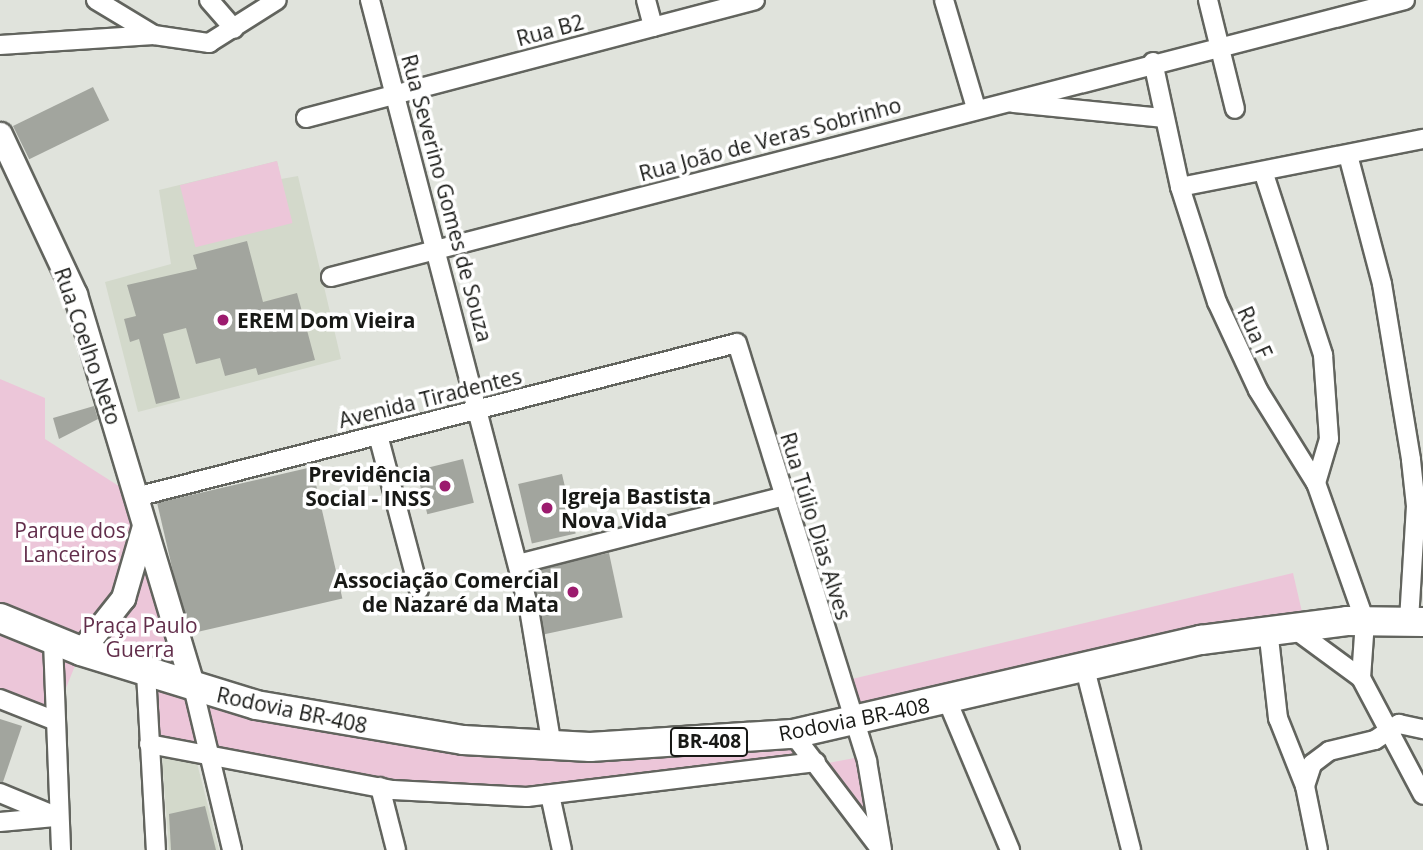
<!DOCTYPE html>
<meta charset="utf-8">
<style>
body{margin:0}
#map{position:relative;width:1423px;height:850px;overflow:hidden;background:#e0e3dc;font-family:"Open Sans",sans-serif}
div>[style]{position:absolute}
.built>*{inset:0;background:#d3d9cb}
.green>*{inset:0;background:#ecc6d9;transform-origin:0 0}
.building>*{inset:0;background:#a2a59e;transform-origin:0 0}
.roads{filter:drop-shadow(2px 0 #62645e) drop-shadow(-2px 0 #62645e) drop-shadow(0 2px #62645e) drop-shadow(0 -2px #62645e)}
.minor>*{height:18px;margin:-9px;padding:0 9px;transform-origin:9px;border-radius:9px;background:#fff}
.tertiary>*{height:23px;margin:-11.5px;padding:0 11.5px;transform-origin:11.5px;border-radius:11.5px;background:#fff}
.primary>*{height:28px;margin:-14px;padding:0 14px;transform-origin:14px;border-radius:14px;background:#fff}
.dots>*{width:19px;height:19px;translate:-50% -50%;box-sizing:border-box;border:4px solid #fff;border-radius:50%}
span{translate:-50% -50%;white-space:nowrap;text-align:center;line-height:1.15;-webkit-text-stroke:7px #fff;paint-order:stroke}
.shield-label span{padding:2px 5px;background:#fff;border:2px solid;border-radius:5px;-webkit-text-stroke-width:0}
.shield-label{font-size:19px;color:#181916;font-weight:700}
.street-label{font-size:21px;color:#181916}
.poi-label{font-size:21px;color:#181916;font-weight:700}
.left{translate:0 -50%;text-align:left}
.right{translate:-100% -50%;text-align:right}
.park-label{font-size:21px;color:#622e4b}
</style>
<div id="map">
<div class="built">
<div style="clip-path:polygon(277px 161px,281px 179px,298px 176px,341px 359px,138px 412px,105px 282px,171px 264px,159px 190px)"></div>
<div style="clip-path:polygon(162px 757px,197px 763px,219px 850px,169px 850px)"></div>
</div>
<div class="green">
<div style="left:277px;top:161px;width:64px;height:100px;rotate:76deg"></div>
<div style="clip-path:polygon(0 379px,45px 398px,45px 439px,136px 497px,138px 559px,81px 651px,53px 720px,0 699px)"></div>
<div style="clip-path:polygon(144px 545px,181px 681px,92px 653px)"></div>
<div style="clip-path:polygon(1293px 573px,1305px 625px,862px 721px,848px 680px)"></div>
<div style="clip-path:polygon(146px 673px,552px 746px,793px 734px,816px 762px,688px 781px,450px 794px,149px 744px)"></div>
<div style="clip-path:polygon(860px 757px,870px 805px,861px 808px,828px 763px)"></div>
</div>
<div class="building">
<div style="left:93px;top:87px;width:37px;height:89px;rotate:64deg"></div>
<div style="clip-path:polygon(247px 241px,263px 302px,297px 293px,315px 360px,258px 375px,256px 368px,225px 376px,220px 358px,196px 364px,186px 328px,163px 334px,180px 398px,156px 404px,139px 339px,130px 342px,124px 319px,136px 316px,127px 285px,197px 269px,193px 255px)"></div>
<div style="clip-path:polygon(94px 406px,98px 419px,59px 439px,53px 418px)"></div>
<div style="left:463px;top:459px;width:45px;height:48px;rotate:76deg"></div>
<div style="left:312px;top:467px;width:135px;height:159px;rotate:77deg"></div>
<div style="left:562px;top:474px;width:61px;height:45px;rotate:77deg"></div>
<div style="left:609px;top:553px;width:66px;height:80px;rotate:78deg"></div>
<div style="clip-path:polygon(0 719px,22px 726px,3px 782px,0 782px)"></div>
<div style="clip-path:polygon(205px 806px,216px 850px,171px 850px,169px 814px)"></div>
</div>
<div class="roads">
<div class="minor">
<div style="left:96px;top:0;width:68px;rotate:31.1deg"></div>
<div style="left:209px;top:0;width:38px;rotate:49deg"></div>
<div style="left:370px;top:0;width:629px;rotate:75.37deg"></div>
<div style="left:529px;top:609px;width:139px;rotate:80.5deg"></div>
<div style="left:646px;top:0;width:28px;rotate:75deg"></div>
<div style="left:944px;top:0;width:113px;rotate:73.5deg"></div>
<div style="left:1208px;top:0;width:112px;rotate:76.1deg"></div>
<div style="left:0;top:45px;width:154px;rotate:-3.7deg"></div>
<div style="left:154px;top:35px;width:56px;rotate:8.3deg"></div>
<div style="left:209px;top:43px;width:80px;rotate:-32.3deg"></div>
<div style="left:1153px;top:62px;width:128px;rotate:77.8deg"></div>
<div style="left:1180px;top:187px;width:121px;rotate:72.2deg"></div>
<div style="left:1217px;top:302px;width:97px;rotate:65deg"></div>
<div style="left:1258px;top:390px;width:110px;rotate:58.1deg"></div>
<div style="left:1316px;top:483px;width:146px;rotate:70.5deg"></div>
<div style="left:1365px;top:621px;width:57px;rotate:94deg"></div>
<div style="left:1013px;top:103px;width:151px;rotate:5.7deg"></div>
<div style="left:306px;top:118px;width:464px;rotate:-14.7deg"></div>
<div style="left:1348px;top:155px;width:133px;rotate:75.2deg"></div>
<div style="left:1382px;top:284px;width:178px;rotate:80.6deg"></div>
<div style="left:1411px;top:460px;width:46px;rotate:83.8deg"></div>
<div style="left:1416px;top:506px;width:115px;rotate:93.5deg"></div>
<div style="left:1263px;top:171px;width:194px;rotate:71.9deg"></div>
<div style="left:1323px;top:355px;width:84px;rotate:85.9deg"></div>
<div style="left:1329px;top:439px;width:46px;rotate:106.5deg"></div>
<div style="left:1180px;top:187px;width:248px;rotate:-11.2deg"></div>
<div style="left:331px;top:277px;width:1109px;rotate:-14.46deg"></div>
<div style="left:378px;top:435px;width:160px;rotate:75.2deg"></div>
<div style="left:136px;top:497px;width:620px;rotate:-14.37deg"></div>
<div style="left:737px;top:343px;width:438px;rotate:72.7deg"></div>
<div style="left:867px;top:761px;width:90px;rotate:80.4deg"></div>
<div style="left:518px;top:564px;width:276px;rotate:-14.3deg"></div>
<div style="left:1293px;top:628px;width:84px;rotate:36.3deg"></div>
<div style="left:1361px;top:678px;width:132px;rotate:62.1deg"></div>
<div style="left:1268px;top:629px;width:90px;rotate:83.6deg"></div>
<div style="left:1278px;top:718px;width:73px;rotate:68.3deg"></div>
<div style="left:1305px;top:786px;width:65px;rotate:78.5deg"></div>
<div style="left:53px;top:641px;width:209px;rotate:87.8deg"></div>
<div style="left:1084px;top:665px;width:191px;rotate:75.7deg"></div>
<div style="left:146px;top:673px;width:177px;rotate:86.8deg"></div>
<div style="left:193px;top:687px;width:168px;rotate:76.5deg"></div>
<div style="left:0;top:699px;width:57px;rotate:21.6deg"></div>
<div style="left:947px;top:700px;width:163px;rotate:67.2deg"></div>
<div style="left:793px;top:734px;width:146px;rotate:52.8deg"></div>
<div style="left:149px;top:744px;width:248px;rotate:10.7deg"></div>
<div style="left:393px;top:790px;width:134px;rotate:3deg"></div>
<div style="left:527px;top:797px;width:291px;rotate:-6.9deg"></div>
<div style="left:1305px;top:786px;width:23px;rotate:-72deg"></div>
<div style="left:1312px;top:764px;width:21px;rotate:-37deg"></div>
<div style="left:1329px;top:751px;width:47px;rotate:-13.4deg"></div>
<div style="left:1375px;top:740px;width:29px;rotate:-34deg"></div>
<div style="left:1399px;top:724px;width:25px;rotate:12deg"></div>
<div style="left:380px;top:787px;width:65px;rotate:75.7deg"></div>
<div style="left:0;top:793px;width:63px;rotate:22.5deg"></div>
<div style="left:550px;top:795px;width:56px;rotate:77.7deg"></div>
<div style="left:0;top:822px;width:55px;rotate:-5.2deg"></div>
</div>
<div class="tertiary">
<div style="left:0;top:134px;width:177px;rotate:64.9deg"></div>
<div style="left:75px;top:294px;width:410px;rotate:73.3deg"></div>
<div style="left:81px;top:651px;width:68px;rotate:-51.6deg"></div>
<div style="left:123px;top:598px;width:72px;rotate:-73.8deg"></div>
</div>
<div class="primary">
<div style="left:0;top:618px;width:87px;rotate:22.2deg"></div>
<div style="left:81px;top:651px;width:183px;rotate:17.1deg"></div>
<div style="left:256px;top:705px;width:210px;rotate:9.6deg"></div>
<div style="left:463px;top:740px;width:127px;rotate:3.2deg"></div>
<div style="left:590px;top:747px;width:203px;rotate:-3.7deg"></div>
<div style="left:793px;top:734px;width:419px;rotate:-13deg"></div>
<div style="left:1201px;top:640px;width:147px;rotate:-7.4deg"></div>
<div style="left:1347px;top:621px;width:76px;rotate:0.8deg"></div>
</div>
</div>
<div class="dots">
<div style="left:223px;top:320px;background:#9c1b6e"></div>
<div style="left:445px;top:486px;background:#9c1b6e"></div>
<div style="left:547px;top:508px;background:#9c1b6e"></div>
<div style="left:573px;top:592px;background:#9c1b6e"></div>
</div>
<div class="shield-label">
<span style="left:709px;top:742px">BR-408</span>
</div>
<div class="street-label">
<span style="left:550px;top:30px;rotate:-15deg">Rua B2</span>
<span style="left:770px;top:139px;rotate:-15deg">Rua João de Veras Sobrinho</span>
<span style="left:447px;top:198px;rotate:75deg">Rua Severino Gomes de Souza</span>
<span style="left:1255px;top:332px;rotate:66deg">Rua F</span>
<span style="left:88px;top:346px;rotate:71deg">Rua Coelho Neto</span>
<span style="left:430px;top:398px;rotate:-14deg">Avenida Tiradentes</span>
<span style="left:816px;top:526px;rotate:73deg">Rua Túlio Dias Alves</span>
<span style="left:292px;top:710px;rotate:12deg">Rodovia BR-408</span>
<span style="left:854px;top:719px;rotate:-11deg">Rodovia BR-408</span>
</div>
<div class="poi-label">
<span class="left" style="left:237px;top:320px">EREM Dom Vieira</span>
<span class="right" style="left:431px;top:486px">Previdência<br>Social - INSS</span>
<span class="left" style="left:561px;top:508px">Igreja Bastista<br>Nova Vida</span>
<span class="right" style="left:559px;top:592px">Associação Comercial<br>de Nazaré da Mata</span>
</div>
<div class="park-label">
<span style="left:70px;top:542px">Parque dos<br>Lanceiros</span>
<span style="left:140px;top:637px">Praça Paulo<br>Guerra</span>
</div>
</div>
